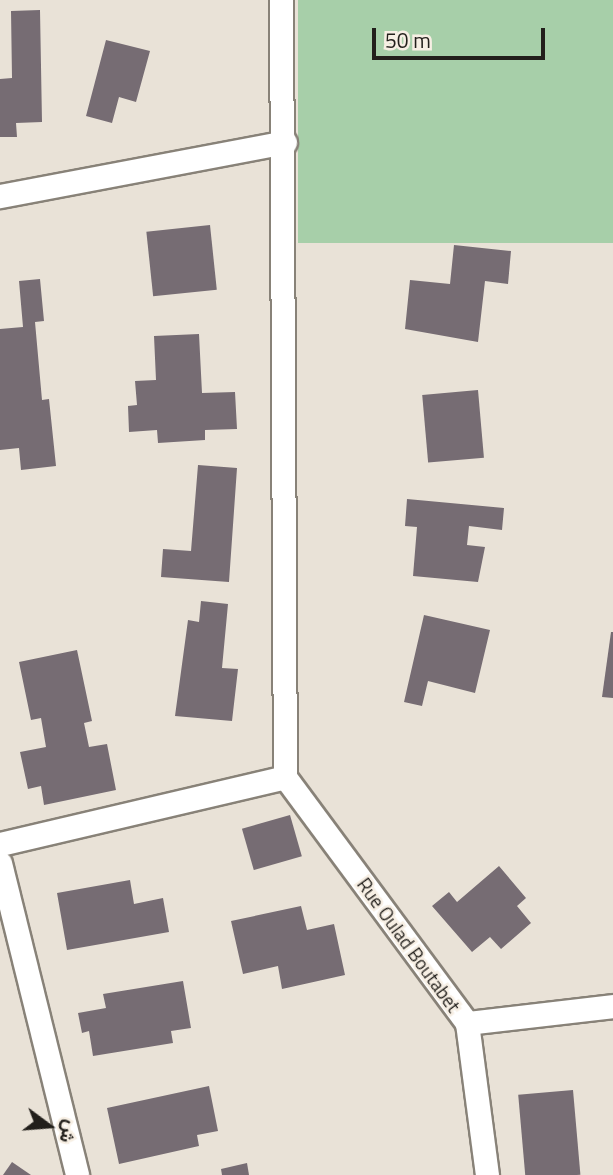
<!DOCTYPE html>
<meta charset="utf-8">
<style>
body{margin:0}
#map{position:relative;width:613px;height:1175px;overflow:hidden;background:#e9e2d7;font-family:"Titillium Web",Vazirmatn,sans-serif}
div>[style]{position:absolute}
.green>*{inset:0;background:#a7cfa9;transform-origin:0 0}
.building>*{inset:0;background:#766c73;transform-origin:0 0}
.roads{filter:drop-shadow(2px 0 #888278) drop-shadow(-2px 0 #888278) drop-shadow(0 2px #888278) drop-shadow(0 -2px #888278)}
.street>*{height:23px;margin:-11.5px;padding:0 11.5px;transform-origin:11.5px;border-radius:11.5px;background:#fff}
span{translate:-50% -50%;white-space:nowrap;text-align:center;line-height:1.15;-webkit-text-stroke:5px #f7efe4;paint-order:stroke}
.street-label{font-size:19px;color:#221f1b}
.north{position:absolute;left:14px;top:1091px;width:70px;height:70px;-webkit-text-stroke:5px #f7efe4;paint-order:stroke;rotate:106deg;font-size:19px;font-weight:700;line-height:28px;text-align:center;color:#221f1b}
.north::after{content:'';display:block;margin:auto;width:24px;height:32px;background:#221f1b;clip-path:polygon(50% 0,100% 100%,50% 72%,0 100%)}
.scale{position:absolute;left:372px;top:28px;width:173px;height:32px;box-sizing:border-box;border:4px solid #221f1b;border-top:0;padding-left:9px;font-size:21px;line-height:24px;white-space:nowrap;color:#221f1b;-webkit-text-stroke:5px #f7efe4;paint-order:stroke}
</style>
<div id="map">
<div class="green">
<div style="left:298px;top:0;width:315px;height:243px"></div>
</div>
<div class="building">
<div style="clip-path:polygon(40px 10px,42px 122px,16px 123px,17px 137px,0 137px,0 79px,12px 78px,11px 11px)"></div>
<div style="clip-path:polygon(106px 40px,150px 51px,136px 102px,119px 97px,112px 123px,86px 116px)"></div>
<div style="left:210px;top:225px;width:65px;height:64px;rotate:84deg"></div>
<div style="clip-path:polygon(454px 245px,511px 251px,508px 284px,485px 281px,478px 342px,405px 329px,410px 280px,450px 284px)"></div>
<div style="clip-path:polygon(40px 279px,44px 321px,35px 322px,42px 400px,49px 399px,56px 466px,21px 470px,19px 448px,0 450px,0 329px,23px 327px,19px 281px)"></div>
<div style="clip-path:polygon(199px 334px,202px 393px,235px 392px,237px 429px,205px 430px,205px 440px,158px 443px,157px 430px,129px 432px,128px 406px,137px 405px,135px 381px,156px 380px,154px 336px)"></div>
<div style="left:478px;top:390px;width:68px;height:56px;rotate:85deg"></div>
<div style="clip-path:polygon(198px 465px,237px 468px,229px 582px,161px 577px,163px 549px,191px 551px)"></div>
<div style="clip-path:polygon(407px 499px,504px 508px,502px 530px,469px 526px,467px 545px,485px 547px,478px 582px,413px 576px,417px 527px,405px 526px)"></div>
<div style="clip-path:polygon(201px 601px,228px 604px,222px 668px,238px 669px,232px 721px,175px 716px,188px 620px,199px 622px)"></div>
<div style="clip-path:polygon(424px 615px,490px 630px,475px 693px,428px 681px,422px 706px,404px 702px)"></div>
<div style="clip-path:polygon(611px 632px,613px 632px,613px 698px,602px 697px)"></div>
<div style="clip-path:polygon(77px 650px,92px 721px,84px 723px,89px 747px,107px 744px,116px 790px,44px 805px,41px 786px,28px 789px,20px 752px,46px 747px,41px 718px,31px 720px,19px 662px)"></div>
<div style="left:290px;top:815px;width:43px;height:50px;rotate:74deg"></div>
<div style="clip-path:polygon(499px 866px,526px 898px,517px 906px,531px 923px,501px 949px,490px 937px,472px 952px,432px 906px,449px 892px,457px 902px)"></div>
<div style="clip-path:polygon(130px 880px,134px 904px,163px 898px,169px 932px,67px 950px,57px 893px)"></div>
<div style="clip-path:polygon(301px 906px,307px 930px,334px 924px,345px 975px,282px 989px,278px 966px,243px 974px,231px 921px)"></div>
<div style="clip-path:polygon(183px 981px,191px 1028px,171px 1031px,173px 1043px,93px 1056px,89px 1031px,82px 1033px,78px 1013px,106px 1008px,103px 994px)"></div>
<div style="clip-path:polygon(209px 1086px,218px 1131px,197px 1135px,199px 1146px,119px 1164px,107px 1108px)"></div>
<div style="left:573px;top:1090px;width:85px;height:55px;rotate:85deg"></div>
<div style="clip-path:polygon(12px 1162px,31px 1175px,3px 1175px)"></div>
<div style="clip-path:polygon(247px 1163px,249px 1175px,222px 1175px,221px 1169px)"></div>
</div>
<div class="roads">
<div class="street">
<div style="left:281px;top:0;width:777px;rotate:89.71deg"></div>
<div style="left:0;top:196px;width:290px;rotate:-10.7deg"></div>
<div style="left:285px;top:777px;width:306px;rotate:53.5deg"></div>
<div style="left:467px;top:1023px;width:153px;rotate:82.5deg"></div>
<div style="left:0;top:844px;width:293px;rotate:-13.2deg"></div>
<div style="left:0;top:863px;width:321px;rotate:76.1deg"></div>
<div style="left:467px;top:1023px;width:147px;rotate:-6.6deg"></div>
</div>
</div>
<div class="street-label">
<span style="left:409px;top:945px;rotate:54deg">Rue Oulad Boutabet</span>
</div>
<div class="north">ش</div>
<div class="scale">50 m</div>
</div>
